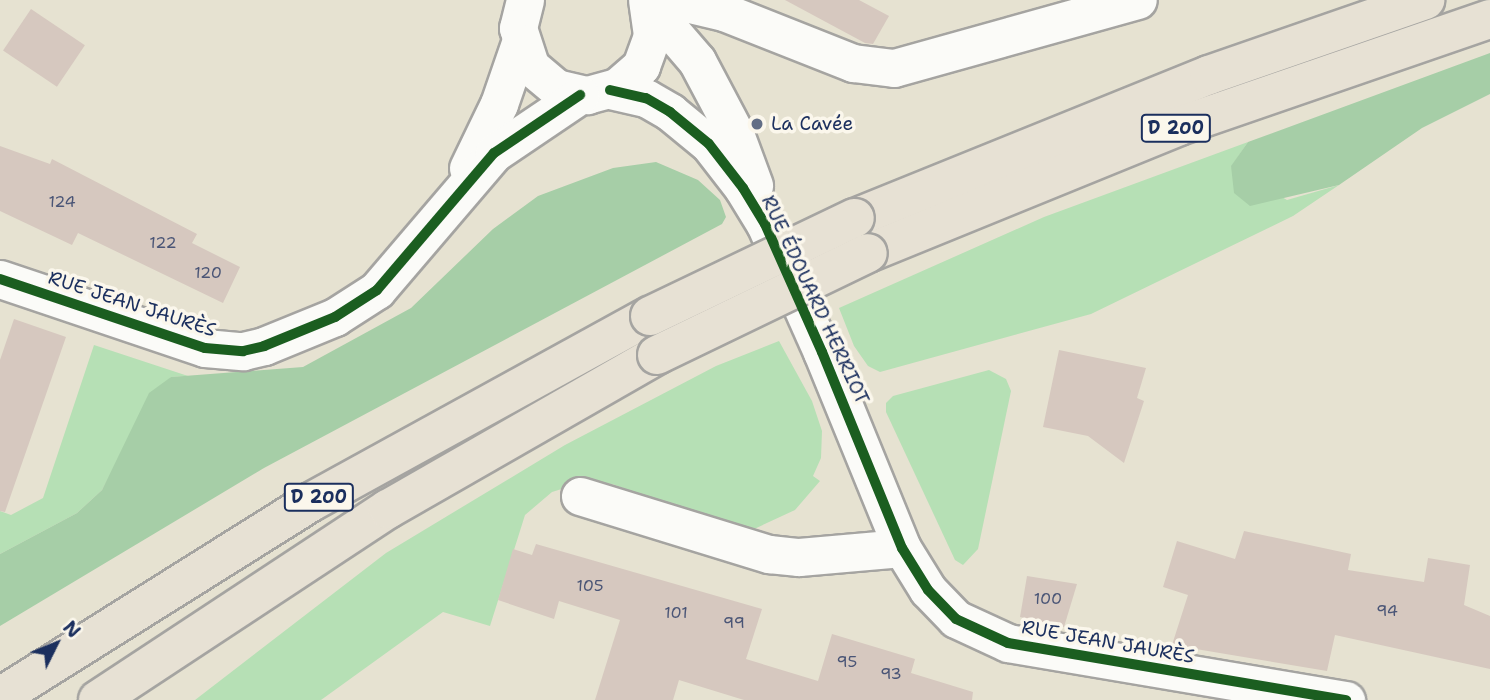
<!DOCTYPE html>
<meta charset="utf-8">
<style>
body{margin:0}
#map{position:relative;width:1490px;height:700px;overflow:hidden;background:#e6e2d1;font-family:"Shantell Sans",sans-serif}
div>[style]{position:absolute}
.green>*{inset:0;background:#b6e0b5}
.forest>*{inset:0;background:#a6cea7}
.building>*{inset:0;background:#d6c8bf;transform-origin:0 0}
.roads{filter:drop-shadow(2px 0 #a5a4a1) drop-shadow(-2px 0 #a5a4a1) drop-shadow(0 2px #a5a4a1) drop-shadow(0 -2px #a5a4a1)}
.street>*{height:37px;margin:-18.5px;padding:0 18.5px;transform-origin:18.5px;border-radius:18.5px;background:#fbfbf8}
.primary>*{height:38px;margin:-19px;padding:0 19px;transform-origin:19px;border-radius:19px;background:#e7e1d4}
.bridges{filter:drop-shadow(2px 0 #a5a4a1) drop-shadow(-2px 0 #a5a4a1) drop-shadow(0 2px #a5a4a1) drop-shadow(0 -2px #a5a4a1)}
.primary-bridge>*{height:38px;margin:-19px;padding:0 19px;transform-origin:19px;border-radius:19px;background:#e7e1d4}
.cycleway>*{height:10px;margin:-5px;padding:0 5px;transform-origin:5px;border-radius:5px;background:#1b5e20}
.dots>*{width:19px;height:19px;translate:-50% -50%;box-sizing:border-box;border:4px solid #fbf7ec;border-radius:50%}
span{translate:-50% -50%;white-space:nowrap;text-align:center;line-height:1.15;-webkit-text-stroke:7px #fbf7ec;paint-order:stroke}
.number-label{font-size:16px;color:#4a5576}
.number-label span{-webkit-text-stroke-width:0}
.shield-label span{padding:2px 5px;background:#fbf7ec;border:2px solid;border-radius:5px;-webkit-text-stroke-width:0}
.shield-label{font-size:18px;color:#1b2f5e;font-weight:700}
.poi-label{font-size:19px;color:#1b2f5e}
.left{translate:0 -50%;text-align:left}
.street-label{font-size:19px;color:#1b2f5e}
.north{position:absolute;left:21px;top:609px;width:70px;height:70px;-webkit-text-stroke:5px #fbf7ec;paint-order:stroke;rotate:47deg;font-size:19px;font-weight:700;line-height:28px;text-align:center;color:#1b2f5e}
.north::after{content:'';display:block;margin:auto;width:24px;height:32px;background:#1b2f5e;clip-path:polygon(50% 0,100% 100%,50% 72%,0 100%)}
</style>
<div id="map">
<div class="green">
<div style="clip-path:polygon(1248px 142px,1231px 167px,1287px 200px,1339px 185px,1293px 216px,1091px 314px,880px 372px,868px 366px,854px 346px,839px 308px,1044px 217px)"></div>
<div style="clip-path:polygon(779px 341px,812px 401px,822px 431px,821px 458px,813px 476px,820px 481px,795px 510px,752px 530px,725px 525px,612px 484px,584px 482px,552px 492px,525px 515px,490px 626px,443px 612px,321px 700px,195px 700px,386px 553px,565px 445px,716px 366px)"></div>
<div style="clip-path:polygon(94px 345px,188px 376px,171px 377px,136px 424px,102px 490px,77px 513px,0 554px,0 511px,11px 515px,43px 498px)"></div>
<div style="clip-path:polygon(989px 370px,1006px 379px,1011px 391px,978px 549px,963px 565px,955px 560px,886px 412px,886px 403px,893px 396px)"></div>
</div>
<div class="forest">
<div style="clip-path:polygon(1490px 53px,1490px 94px,1422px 128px,1339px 185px,1250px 206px,1234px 193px,1231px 166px,1248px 142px)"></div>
<div style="clip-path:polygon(656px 162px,698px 180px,720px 200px,726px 217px,722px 224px,264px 468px,0 626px,0 554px,77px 513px,102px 490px,149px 393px,171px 377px,303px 367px,411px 308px,493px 229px,538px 196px,613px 168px)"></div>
</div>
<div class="building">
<div style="clip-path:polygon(785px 0,859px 0,889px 16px,873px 44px,865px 43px)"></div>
<div style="left:31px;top:9px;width:65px;height:50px;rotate:34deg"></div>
<div style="clip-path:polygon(0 146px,50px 164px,52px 159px,197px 234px,192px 243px,240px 267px,223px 303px,78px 233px,72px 245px,0 211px)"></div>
<div style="clip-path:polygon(14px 319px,66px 337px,5px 512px,0 511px,0 360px)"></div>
<div style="clip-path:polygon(1059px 350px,1146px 368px,1137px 398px,1144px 401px,1124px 463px,1088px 436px,1043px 427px)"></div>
<div style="clip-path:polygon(1244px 531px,1351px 554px,1348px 570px,1424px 582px,1428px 558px,1470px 565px,1464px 605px,1490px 616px,1490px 669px,1335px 635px,1327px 671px,1172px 645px,1188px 595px,1163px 587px,1177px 541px,1235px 559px)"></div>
<div style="clip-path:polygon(536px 544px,762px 609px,746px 659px,818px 681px,832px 634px,915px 659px,911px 673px,973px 692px,972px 700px,744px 700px,679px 680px,673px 700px,595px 700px,620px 620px,559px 601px,554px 619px,498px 600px,513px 549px,532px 555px)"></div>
<div style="clip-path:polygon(1027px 576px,1077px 584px,1064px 627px,1020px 617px)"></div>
</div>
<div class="roads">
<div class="street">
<div style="left:525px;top:0;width:29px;rotate:104deg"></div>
<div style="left:518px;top:28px;width:40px;rotate:72deg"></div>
<div style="left:530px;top:66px;width:34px;rotate:40deg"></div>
<div style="left:556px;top:88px;width:32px;rotate:13deg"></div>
<div style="left:587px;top:95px;width:31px;rotate:-15deg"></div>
<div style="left:617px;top:87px;width:32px;rotate:-41deg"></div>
<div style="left:641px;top:66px;width:33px;rotate:-70deg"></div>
<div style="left:652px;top:35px;width:35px;rotate:-98deg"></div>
<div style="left:673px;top:0;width:52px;rotate:13.2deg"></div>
<div style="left:724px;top:12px;width:139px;rotate:21.6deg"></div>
<div style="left:853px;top:63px;width:41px;rotate:7deg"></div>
<div style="left:894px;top:68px;width:253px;rotate:-15.6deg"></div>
<div style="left:648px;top:4px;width:75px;rotate:49.3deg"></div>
<div style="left:697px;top:61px;width:79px;rotate:62.1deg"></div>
<div style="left:734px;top:131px;width:58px;rotate:69.7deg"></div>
<div style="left:610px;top:90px;width:37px;rotate:13deg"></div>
<div style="left:646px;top:98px;width:28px;rotate:30deg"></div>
<div style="left:670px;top:112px;width:50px;rotate:39.4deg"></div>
<div style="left:709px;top:144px;width:56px;rotate:52.3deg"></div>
<div style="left:743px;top:188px;width:42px;rotate:58.6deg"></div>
<div style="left:765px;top:224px;width:140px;rotate:66deg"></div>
<div style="left:822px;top:352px;width:212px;rotate:67.8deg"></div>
<div style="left:902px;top:548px;width:49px;rotate:58.2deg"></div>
<div style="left:928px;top:590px;width:40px;rotate:46deg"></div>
<div style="left:956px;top:619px;width:57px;rotate:24.8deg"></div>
<div style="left:1008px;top:643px;width:343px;rotate:9.6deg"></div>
<div style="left:468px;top:168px;width:71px;rotate:-64.2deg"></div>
<div style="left:499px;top:104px;width:65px;rotate:-71deg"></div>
<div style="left:0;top:279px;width:216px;rotate:18.6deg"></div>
<div style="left:205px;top:348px;width:38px;rotate:5deg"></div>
<div style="left:243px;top:351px;width:22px;rotate:-13deg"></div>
<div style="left:264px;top:346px;width:77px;rotate:-22.2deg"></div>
<div style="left:335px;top:317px;width:50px;rotate:-32.7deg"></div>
<div style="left:377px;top:290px;width:180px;rotate:-49.5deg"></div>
<div style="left:494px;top:153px;width:104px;rotate:-34deg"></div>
<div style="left:580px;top:496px;width:198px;rotate:17.1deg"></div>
<div style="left:769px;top:554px;width:30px;rotate:6deg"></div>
<div style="left:799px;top:557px;width:103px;rotate:-5deg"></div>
</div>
<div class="primary">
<div style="left:855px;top:218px;width:382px;rotate:-22deg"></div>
<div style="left:1209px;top:75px;width:229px;rotate:-19.1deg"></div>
<div style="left:868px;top:253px;width:336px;rotate:-22.2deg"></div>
<div style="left:1179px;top:126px;width:329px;rotate:-19deg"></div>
<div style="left:0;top:697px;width:367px;rotate:-32.1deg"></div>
<div style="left:311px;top:502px;width:387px;rotate:-28.8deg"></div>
<div style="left:98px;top:700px;width:347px;rotate:-33.4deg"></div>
<div style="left:388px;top:509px;width:310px;rotate:-29.8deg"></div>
</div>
</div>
<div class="bridges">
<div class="primary-bridge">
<div style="left:650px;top:316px;width:227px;rotate:-25.6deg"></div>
<div style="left:657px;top:355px;width:234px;rotate:-25.8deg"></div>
</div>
</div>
<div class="cycleway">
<div style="left:610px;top:90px;width:37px;rotate:13deg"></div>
<div style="left:646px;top:98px;width:28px;rotate:30deg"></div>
<div style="left:670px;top:112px;width:50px;rotate:39.4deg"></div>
<div style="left:709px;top:144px;width:56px;rotate:52.3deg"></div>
<div style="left:743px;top:188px;width:42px;rotate:58.6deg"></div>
<div style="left:765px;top:224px;width:140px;rotate:66deg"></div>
<div style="left:822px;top:352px;width:212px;rotate:67.8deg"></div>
<div style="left:902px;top:548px;width:49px;rotate:58.2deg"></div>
<div style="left:928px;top:590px;width:40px;rotate:46deg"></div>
<div style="left:956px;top:619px;width:57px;rotate:24.8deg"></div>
<div style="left:1008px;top:643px;width:343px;rotate:9.6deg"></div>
<div style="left:0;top:279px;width:216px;rotate:18.6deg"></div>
<div style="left:205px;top:348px;width:38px;rotate:5deg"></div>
<div style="left:243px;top:351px;width:22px;rotate:-13deg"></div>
<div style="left:264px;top:346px;width:77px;rotate:-22.2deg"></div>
<div style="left:335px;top:317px;width:50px;rotate:-32.7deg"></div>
<div style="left:377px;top:290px;width:180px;rotate:-49.5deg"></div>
<div style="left:494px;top:153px;width:104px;rotate:-34deg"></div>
</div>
<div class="dots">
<div style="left:757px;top:124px;background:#626e86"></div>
</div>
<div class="number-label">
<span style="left:62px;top:202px">124</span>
<span style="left:163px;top:243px">122</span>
<span style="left:208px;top:273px">120</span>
<span style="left:590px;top:586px">105</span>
<span style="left:1048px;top:599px">100</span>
<span style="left:1387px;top:611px">94</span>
<span style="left:676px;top:613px">101</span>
<span style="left:734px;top:623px">99</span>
<span style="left:847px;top:662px">95</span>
<span style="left:891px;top:674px">93</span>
</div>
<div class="shield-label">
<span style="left:1176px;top:128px">D 200</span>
<span style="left:319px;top:497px">D 200</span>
</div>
<div class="poi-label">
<span class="left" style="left:771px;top:124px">La Cavée</span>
</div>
<div class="street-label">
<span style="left:815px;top:300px;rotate:65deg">RUE ÉDOUARD HERRIOT</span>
<span style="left:132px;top:304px;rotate:18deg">RUE JEAN JAURÈS</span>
<span style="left:1108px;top:642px;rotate:10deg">RUE JEAN JAURÈS</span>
</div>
<div class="north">N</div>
</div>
